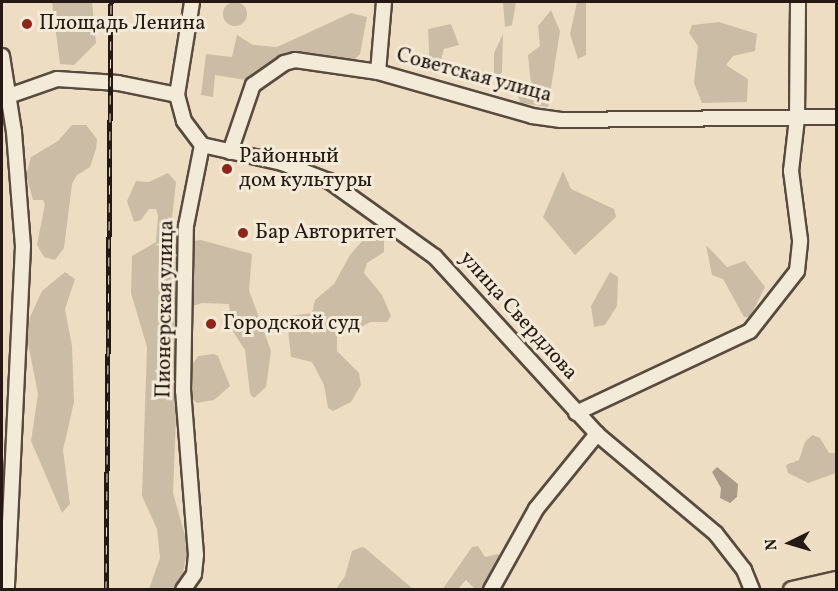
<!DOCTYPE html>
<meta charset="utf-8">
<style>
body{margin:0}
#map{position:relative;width:838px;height:591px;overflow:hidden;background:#eddec3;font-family:Vollkorn,serif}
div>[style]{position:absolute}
.green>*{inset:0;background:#cbbca5}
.round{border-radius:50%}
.water>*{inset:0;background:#a99b87}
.roads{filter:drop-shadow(2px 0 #584a3e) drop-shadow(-2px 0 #584a3e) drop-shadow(0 2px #584a3e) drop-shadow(0 -2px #584a3e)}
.minor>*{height:14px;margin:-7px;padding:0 7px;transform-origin:7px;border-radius:7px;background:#f3ead8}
.major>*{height:16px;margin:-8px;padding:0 8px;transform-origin:8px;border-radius:8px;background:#eddec3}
.rail>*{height:5px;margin-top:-2.5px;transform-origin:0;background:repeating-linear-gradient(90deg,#f3ead8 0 9px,#261812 0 18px);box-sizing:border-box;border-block:2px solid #261812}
.dots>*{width:16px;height:16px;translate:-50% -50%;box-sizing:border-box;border:3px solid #f3ead8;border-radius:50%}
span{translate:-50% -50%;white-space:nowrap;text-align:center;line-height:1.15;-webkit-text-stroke:6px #f3ead8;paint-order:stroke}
.poi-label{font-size:21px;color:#261812}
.left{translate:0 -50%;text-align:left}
.street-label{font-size:21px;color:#261812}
.frame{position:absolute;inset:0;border:3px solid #261812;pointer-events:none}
.north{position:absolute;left:760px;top:513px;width:60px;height:60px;-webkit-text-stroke:4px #f3ead8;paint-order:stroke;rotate:265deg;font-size:16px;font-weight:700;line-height:24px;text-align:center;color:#261812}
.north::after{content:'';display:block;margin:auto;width:21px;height:27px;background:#261812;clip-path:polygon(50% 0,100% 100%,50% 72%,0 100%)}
</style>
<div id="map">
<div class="green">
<div style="clip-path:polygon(52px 2px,92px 2px,96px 43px,74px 65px,60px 64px)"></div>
<div style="clip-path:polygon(503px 2px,516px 2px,512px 25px,505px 27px)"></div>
<div style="clip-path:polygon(577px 2px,586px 2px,586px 55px,578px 59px,570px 34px)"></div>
<div class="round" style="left:223px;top:2px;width:24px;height:24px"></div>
<div style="clip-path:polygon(551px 10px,560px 31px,548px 107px,520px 103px,518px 95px,531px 85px,528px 55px,540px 46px,538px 26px)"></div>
<div style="clip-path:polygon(351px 13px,367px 17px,360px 54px,352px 62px,290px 55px,252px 81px,215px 75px,213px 97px,201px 95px,206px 54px,232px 57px,237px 35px,253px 45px,277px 47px)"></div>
<div style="clip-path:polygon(719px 22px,757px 34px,755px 51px,733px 56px,726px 65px,748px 79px,747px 102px,702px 103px,694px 83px,698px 46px,689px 33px,692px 25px)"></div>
<div style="clip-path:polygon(451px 24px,459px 45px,444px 49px,437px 74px,430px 72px,428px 29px)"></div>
<div style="clip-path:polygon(503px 34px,502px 73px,494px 77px,494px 53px)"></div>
<div style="clip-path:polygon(72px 125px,86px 125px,97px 139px,96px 149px,90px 167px,77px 175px,72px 184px,64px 248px,55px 260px,44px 257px,37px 245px,45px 204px,43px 200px,33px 200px,26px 175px,31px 157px,58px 141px)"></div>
<div style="clip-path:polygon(563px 171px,571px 189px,614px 209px,616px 217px,575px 255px,543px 217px)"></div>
<div style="clip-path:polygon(168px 173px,176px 182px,170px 238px,180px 248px,182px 263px,173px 493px,188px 546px,183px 573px,173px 589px,149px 589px,160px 558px,157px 529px,142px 496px,147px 347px,131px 293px,132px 256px,156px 242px,158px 215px,156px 209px,149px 209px,141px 220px,134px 222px,127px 201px,136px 181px,149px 182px)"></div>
<div style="clip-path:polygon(378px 235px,384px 240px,384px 252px,367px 263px,364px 273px,382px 295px,391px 316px,387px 322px,370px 322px,360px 328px,344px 326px,337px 331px,337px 351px,359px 373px,361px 385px,351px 402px,333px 411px,328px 408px,324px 385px,312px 362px,291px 357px,287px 321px,290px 316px,312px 313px,315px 300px,334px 284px,350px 255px,363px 240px)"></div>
<div style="clip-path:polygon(201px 240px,252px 254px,249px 290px,271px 351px,266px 387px,254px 398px,250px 394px,245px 350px,232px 330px,229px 304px,202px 303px,190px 307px,191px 241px)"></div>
<div style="clip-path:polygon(706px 245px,727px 267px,745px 261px,765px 287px,750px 317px,744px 317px,723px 279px,712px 275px)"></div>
<div style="clip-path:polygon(65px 272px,75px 279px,65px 309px,72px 346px,74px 402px,63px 450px,70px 504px,62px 513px,31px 441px,38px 394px,27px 338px,30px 317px,42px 291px)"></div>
<div style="clip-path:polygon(610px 272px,618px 277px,617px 306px,605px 325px,594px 327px,591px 306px)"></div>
<div style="clip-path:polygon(214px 354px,218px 356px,230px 386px,214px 400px,197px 403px,192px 399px,190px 368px,198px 356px)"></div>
<div style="clip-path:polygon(812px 435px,820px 438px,829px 453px,836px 453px,836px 473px,808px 483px,788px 473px,786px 465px,799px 460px,805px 442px)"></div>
<div style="clip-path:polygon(478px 546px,485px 557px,498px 554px,502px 557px,486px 589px,475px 589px,466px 580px,458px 589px,442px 590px,472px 547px)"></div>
<div style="clip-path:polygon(362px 547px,365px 548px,413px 589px,336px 589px,345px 576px,352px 551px)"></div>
</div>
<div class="water">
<div style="clip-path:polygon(717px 467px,738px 484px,737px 497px,730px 503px,720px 498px,721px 488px,712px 472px)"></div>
</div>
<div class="roads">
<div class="minor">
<div style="left:2px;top:56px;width:77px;rotate:81deg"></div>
<div style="left:14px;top:132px;width:114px;rotate:85.5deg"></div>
<div style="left:23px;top:246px;width:344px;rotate:92.7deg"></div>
<div style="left:378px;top:72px;width:70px;rotate:-85.1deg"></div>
<div style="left:3px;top:98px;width:57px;rotate:-19.4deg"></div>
<div style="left:57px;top:79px;width:61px;rotate:3.8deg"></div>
<div style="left:118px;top:83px;width:60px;rotate:11.5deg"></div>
<div style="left:202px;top:145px;width:82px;rotate:12.7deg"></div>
<div style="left:282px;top:163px;width:50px;rotate:21deg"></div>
<div style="left:329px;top:181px;width:130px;rotate:35.6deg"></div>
<div style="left:435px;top:257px;width:240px;rotate:47.5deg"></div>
<div style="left:597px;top:434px;width:155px;rotate:40deg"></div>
<div style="left:716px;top:534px;width:46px;rotate:52.1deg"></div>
<div style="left:744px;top:570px;width:22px;rotate:68deg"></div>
<div style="left:230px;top:152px;width:71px;rotate:-71.1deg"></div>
<div style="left:253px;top:85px;width:38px;rotate:-35deg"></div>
<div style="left:284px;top:63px;width:11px;rotate:-15deg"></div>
<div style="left:295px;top:60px;width:84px;rotate:8.2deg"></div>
<div style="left:378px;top:72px;width:160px;rotate:15.9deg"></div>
<div style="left:532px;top:116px;width:29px;rotate:8deg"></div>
<div style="left:561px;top:120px;width:275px;rotate:-0.6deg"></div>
<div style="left:576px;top:413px;width:192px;rotate:-25.2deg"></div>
<div style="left:750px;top:331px;width:76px;rotate:-51.9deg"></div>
<div style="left:797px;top:271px;width:31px;rotate:-84deg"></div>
<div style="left:800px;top:240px;width:70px;rotate:-97.4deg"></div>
<div style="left:791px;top:171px;width:53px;rotate:-83.5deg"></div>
<div style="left:797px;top:118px;width:116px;rotate:-89.5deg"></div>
<div style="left:183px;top:590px;width:19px;rotate:-55deg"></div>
<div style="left:194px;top:574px;width:19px;rotate:-84deg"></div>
<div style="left:196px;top:555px;width:165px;rotate:-94.5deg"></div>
<div style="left:183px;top:391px;width:165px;rotate:-89deg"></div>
<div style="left:186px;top:226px;width:83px;rotate:-78.8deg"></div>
<div style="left:202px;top:145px;width:30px;rotate:-127deg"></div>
<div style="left:184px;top:121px;width:27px;rotate:-105deg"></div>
<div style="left:177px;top:95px;width:94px;rotate:-80.8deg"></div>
<div style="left:491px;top:590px;width:93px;rotate:-60.9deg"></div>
<div style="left:536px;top:509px;width:97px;rotate:-50.9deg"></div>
</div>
<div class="major">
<div style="left:792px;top:590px;width:45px;rotate:-12.8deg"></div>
</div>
</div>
<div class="rail">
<div style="left:106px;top:590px;width:588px;rotate:-89.51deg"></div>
</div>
<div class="dots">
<div style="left:27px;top:24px;background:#8f2418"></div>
<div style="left:227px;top:169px;background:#8f2418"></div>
<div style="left:243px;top:233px;background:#8f2418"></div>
<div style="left:211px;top:324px;background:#8f2418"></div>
</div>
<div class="poi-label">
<span class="left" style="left:39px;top:24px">Площадь Ленина</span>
<span class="left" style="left:239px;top:169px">Районный<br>дом культуры</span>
<span class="left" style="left:255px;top:233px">Бар Авторитет</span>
<span class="left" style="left:223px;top:324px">Городской суд</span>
</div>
<div class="street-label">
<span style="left:474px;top:76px;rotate:15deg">Советская улица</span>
<span style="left:166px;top:309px;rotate:-89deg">Пионерская улица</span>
<span style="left:518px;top:316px;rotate:48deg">улица Свердлова</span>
</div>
<div class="frame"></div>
<div class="north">N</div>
</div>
